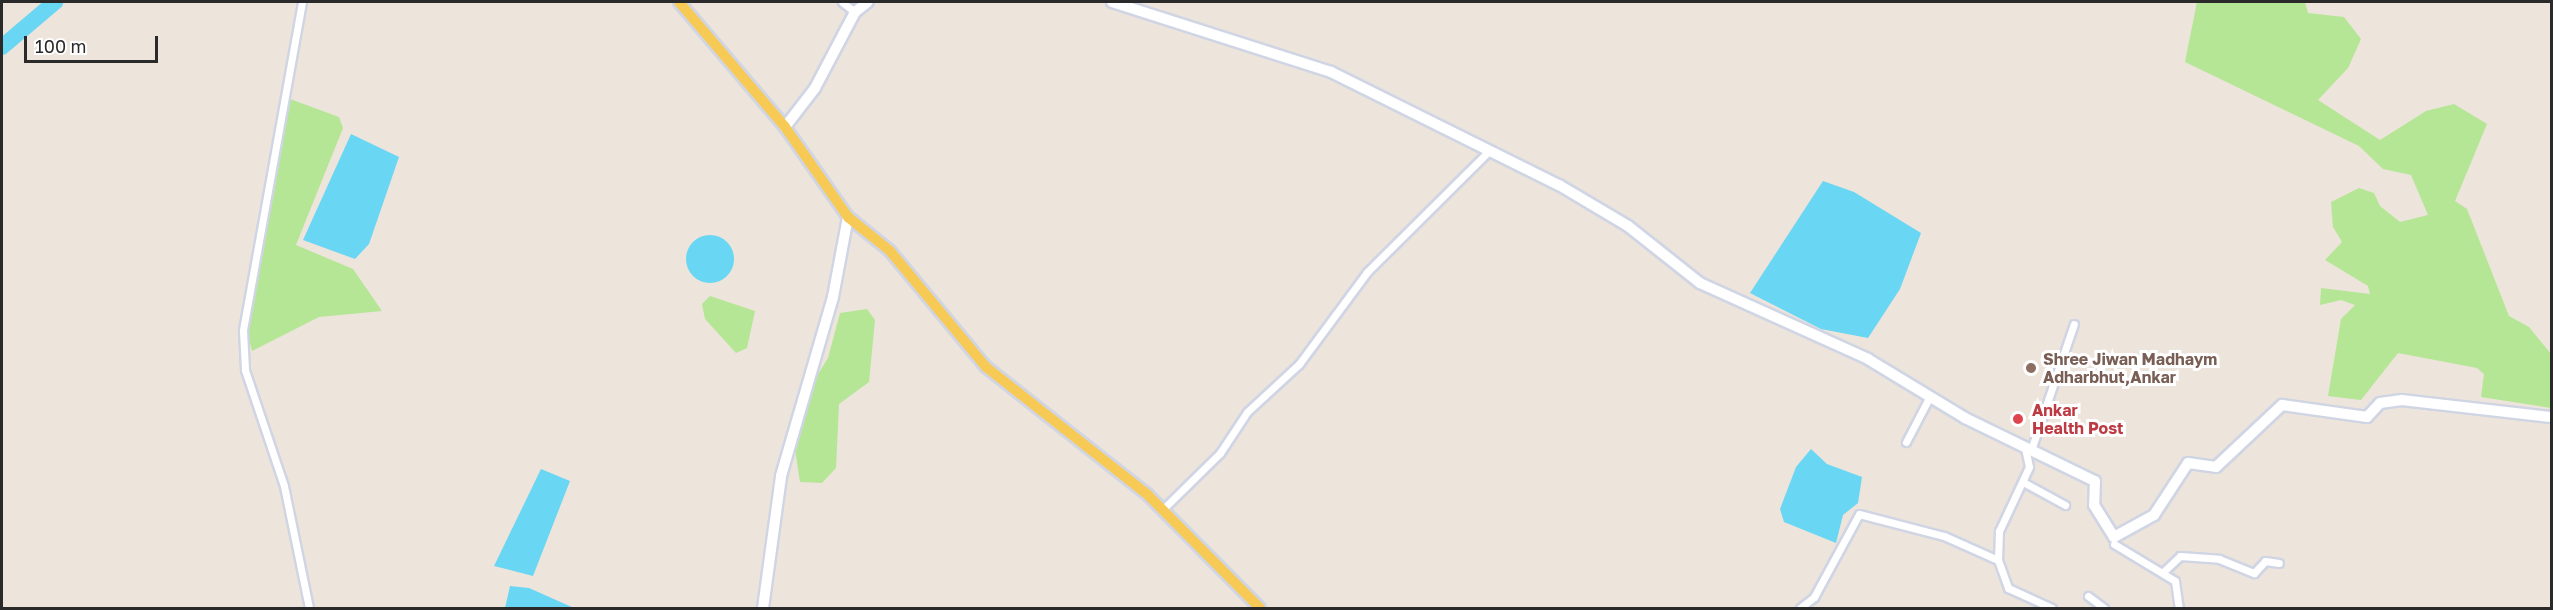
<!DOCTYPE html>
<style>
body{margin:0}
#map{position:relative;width:2553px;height:610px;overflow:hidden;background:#ede4db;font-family:"Golos Text",sans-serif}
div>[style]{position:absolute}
.green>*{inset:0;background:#b4e695}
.water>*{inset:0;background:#69d6f4}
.round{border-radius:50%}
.river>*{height:16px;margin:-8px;padding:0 8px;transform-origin:8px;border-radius:8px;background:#69d6f4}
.roads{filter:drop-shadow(2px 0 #d0d5e4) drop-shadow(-2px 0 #d0d5e4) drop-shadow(0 2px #d0d5e4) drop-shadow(0 -2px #d0d5e4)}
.street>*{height:7px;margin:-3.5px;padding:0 3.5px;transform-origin:3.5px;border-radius:3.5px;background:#fff}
.secondary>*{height:10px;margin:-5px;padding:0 5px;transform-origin:5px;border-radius:5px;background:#fff}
.primary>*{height:10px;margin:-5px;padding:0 5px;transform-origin:5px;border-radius:5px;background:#f7ca56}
.dots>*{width:16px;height:16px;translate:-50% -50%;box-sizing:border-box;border:3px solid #fff;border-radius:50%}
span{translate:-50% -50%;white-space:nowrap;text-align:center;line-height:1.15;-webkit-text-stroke:6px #fff;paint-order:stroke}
.education-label{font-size:16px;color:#785e54;font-weight:700}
.left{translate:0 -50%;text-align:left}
.health-label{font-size:16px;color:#be3a42;font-weight:700}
.frame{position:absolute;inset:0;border:3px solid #2a2a2a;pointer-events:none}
.scale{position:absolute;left:24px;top:36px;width:134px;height:27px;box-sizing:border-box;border:3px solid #2a2a2a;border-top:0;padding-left:8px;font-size:18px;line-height:21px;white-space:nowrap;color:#2a2a2a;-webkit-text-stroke:4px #fff;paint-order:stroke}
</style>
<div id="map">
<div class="green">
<div style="clip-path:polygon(2197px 2px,2305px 2px,2308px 13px,2344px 17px,2361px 39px,2348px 68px,2318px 100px,2380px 140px,2426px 111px,2454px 104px,2487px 124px,2455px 201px,2467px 209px,2509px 316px,2529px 327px,2551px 354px,2551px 408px,2481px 397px,2484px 374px,2477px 368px,2398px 353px,2361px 400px,2328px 396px,2341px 319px,2355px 305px,2341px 300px,2320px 305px,2321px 288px,2370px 294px,2368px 286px,2325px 260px,2342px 242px,2333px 227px,2331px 202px,2359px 188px,2374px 193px,2380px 206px,2400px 222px,2428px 215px,2411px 175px,2383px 169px,2359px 146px,2185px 62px)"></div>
<div style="clip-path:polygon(290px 99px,339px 117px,343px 128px,296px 245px,353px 269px,382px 311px,319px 317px,252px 351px,247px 332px,254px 282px)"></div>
<div style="clip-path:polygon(710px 296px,755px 311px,747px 348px,736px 353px,705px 319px,702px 304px)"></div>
<div style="clip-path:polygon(867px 309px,875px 320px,869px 382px,839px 404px,836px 468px,822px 483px,800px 482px,794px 443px,808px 390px,828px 358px,840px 313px)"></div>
</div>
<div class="water">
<div style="clip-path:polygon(351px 134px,399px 157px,369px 244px,355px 259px,303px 240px)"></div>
<div style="clip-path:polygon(1823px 181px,1854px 192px,1921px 233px,1900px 289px,1868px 338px,1821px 329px,1750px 293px)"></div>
<div class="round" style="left:686px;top:235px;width:48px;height:48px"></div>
<div style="clip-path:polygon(1811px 449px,1827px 464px,1862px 477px,1858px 503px,1843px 515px,1836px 543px,1784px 522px,1780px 509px,1796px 467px)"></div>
<div style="clip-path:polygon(541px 469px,570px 481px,533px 576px,494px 566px)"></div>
<div style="clip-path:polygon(510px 586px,529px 588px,574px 608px,505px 608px)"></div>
</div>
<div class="river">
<div style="left:2px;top:47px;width:70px;rotate:-40.3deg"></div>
</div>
<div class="roads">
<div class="street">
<div style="left:302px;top:2px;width:334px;rotate:100.2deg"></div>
<div style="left:243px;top:331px;width:39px;rotate:87deg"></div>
<div style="left:245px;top:370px;width:122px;rotate:71.4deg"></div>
<div style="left:284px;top:486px;width:125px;rotate:78.4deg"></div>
<div style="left:842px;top:2px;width:16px;rotate:38deg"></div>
<div style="left:1906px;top:442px;width:52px;rotate:-62.4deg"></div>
<div style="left:2025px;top:448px;width:19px;rotate:78deg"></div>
<div style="left:2029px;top:467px;width:71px;rotate:115.1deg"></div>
<div style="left:1999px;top:531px;width:29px;rotate:92deg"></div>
<div style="left:1998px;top:560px;width:30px;rotate:70deg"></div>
<div style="left:2008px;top:588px;width:48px;rotate:24.4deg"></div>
<div style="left:2031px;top:450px;width:133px;rotate:-71.2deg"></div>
<div style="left:2023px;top:482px;width:48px;rotate:28.7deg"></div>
<div style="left:1162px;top:510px;width:81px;rotate:-44.5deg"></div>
<div style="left:1220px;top:453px;width:49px;rotate:-56.6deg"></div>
<div style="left:1247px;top:412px;width:71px;rotate:-42.7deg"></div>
<div style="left:1299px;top:364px;width:114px;rotate:-53.5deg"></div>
<div style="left:1367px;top:272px;width:169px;rotate:-44.8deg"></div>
<div style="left:2114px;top:544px;width:71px;rotate:31.2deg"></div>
<div style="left:2175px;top:581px;width:27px;rotate:82deg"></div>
<div style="left:2163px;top:572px;width:23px;rotate:-43deg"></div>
<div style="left:2180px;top:556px;width:39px;rotate:4deg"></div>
<div style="left:2219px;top:559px;width:38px;rotate:22deg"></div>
<div style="left:2254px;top:573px;width:16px;rotate:-47deg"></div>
<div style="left:2265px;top:561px;width:14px;rotate:8deg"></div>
<div style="left:2088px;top:596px;width:20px;rotate:37deg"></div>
<div style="left:1800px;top:608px;width:18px;rotate:-38deg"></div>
<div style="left:1814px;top:597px;width:94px;rotate:-61.5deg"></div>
<div style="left:1859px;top:514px;width:88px;rotate:14.5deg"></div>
<div style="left:1944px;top:536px;width:59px;rotate:24deg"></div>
</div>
<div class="secondary">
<div style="left:1112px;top:2px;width:230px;rotate:17.7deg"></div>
<div style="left:1331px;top:72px;width:254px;rotate:26.4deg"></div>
<div style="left:1559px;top:185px;width:80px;rotate:30.7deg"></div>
<div style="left:1628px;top:226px;width:92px;rotate:38.4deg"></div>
<div style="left:1700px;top:283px;width:184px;rotate:24.3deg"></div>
<div style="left:1868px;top:359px;width:114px;rotate:31.3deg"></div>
<div style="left:1965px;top:418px;width:144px;rotate:25.9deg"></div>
<div style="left:2095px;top:481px;width:24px;rotate:92deg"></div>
<div style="left:2094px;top:505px;width:38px;rotate:58deg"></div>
<div style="left:2114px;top:537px;width:46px;rotate:-28.8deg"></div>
<div style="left:2154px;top:515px;width:62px;rotate:-56.8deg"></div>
<div style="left:2188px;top:463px;width:28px;rotate:8deg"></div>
<div style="left:2216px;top:467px;width:91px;rotate:-43.2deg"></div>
<div style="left:2282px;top:405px;width:86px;rotate:8deg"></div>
<div style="left:2367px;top:417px;width:19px;rotate:-47deg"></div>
<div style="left:2380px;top:403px;width:22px;rotate:-8deg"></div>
<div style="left:2402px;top:400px;width:151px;rotate:6.5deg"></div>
<div style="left:785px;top:127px;width:49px;rotate:-52.4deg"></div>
<div style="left:815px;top:88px;width:86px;rotate:-62.2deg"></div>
<div style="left:855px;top:12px;width:16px;rotate:-38deg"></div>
<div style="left:763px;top:608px;width:133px;rotate:-82.2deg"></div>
<div style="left:781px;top:476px;width:186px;rotate:-73.8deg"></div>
<div style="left:833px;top:297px;width:81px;rotate:-79.4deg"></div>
</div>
<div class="primary">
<div style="left:679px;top:2px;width:164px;rotate:49.7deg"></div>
<div style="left:785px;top:127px;width:110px;rotate:55deg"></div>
<div style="left:848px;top:217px;width:54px;rotate:39deg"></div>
<div style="left:890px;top:251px;width:151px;rotate:50.4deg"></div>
<div style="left:986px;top:367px;width:206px;rotate:38.3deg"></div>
<div style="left:1148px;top:495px;width:159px;rotate:45.3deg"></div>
</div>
</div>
<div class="dots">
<div style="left:2031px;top:368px;background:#8d6e63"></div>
<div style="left:2018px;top:419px;background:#e0444e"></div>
</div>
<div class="education-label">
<span class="left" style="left:2043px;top:368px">Shree Jiwan Madhaym<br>Adharbhut,Ankar</span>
</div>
<div class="health-label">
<span class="left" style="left:2032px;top:419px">Ankar<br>Health Post</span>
</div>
<div class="frame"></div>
<div class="scale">100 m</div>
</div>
